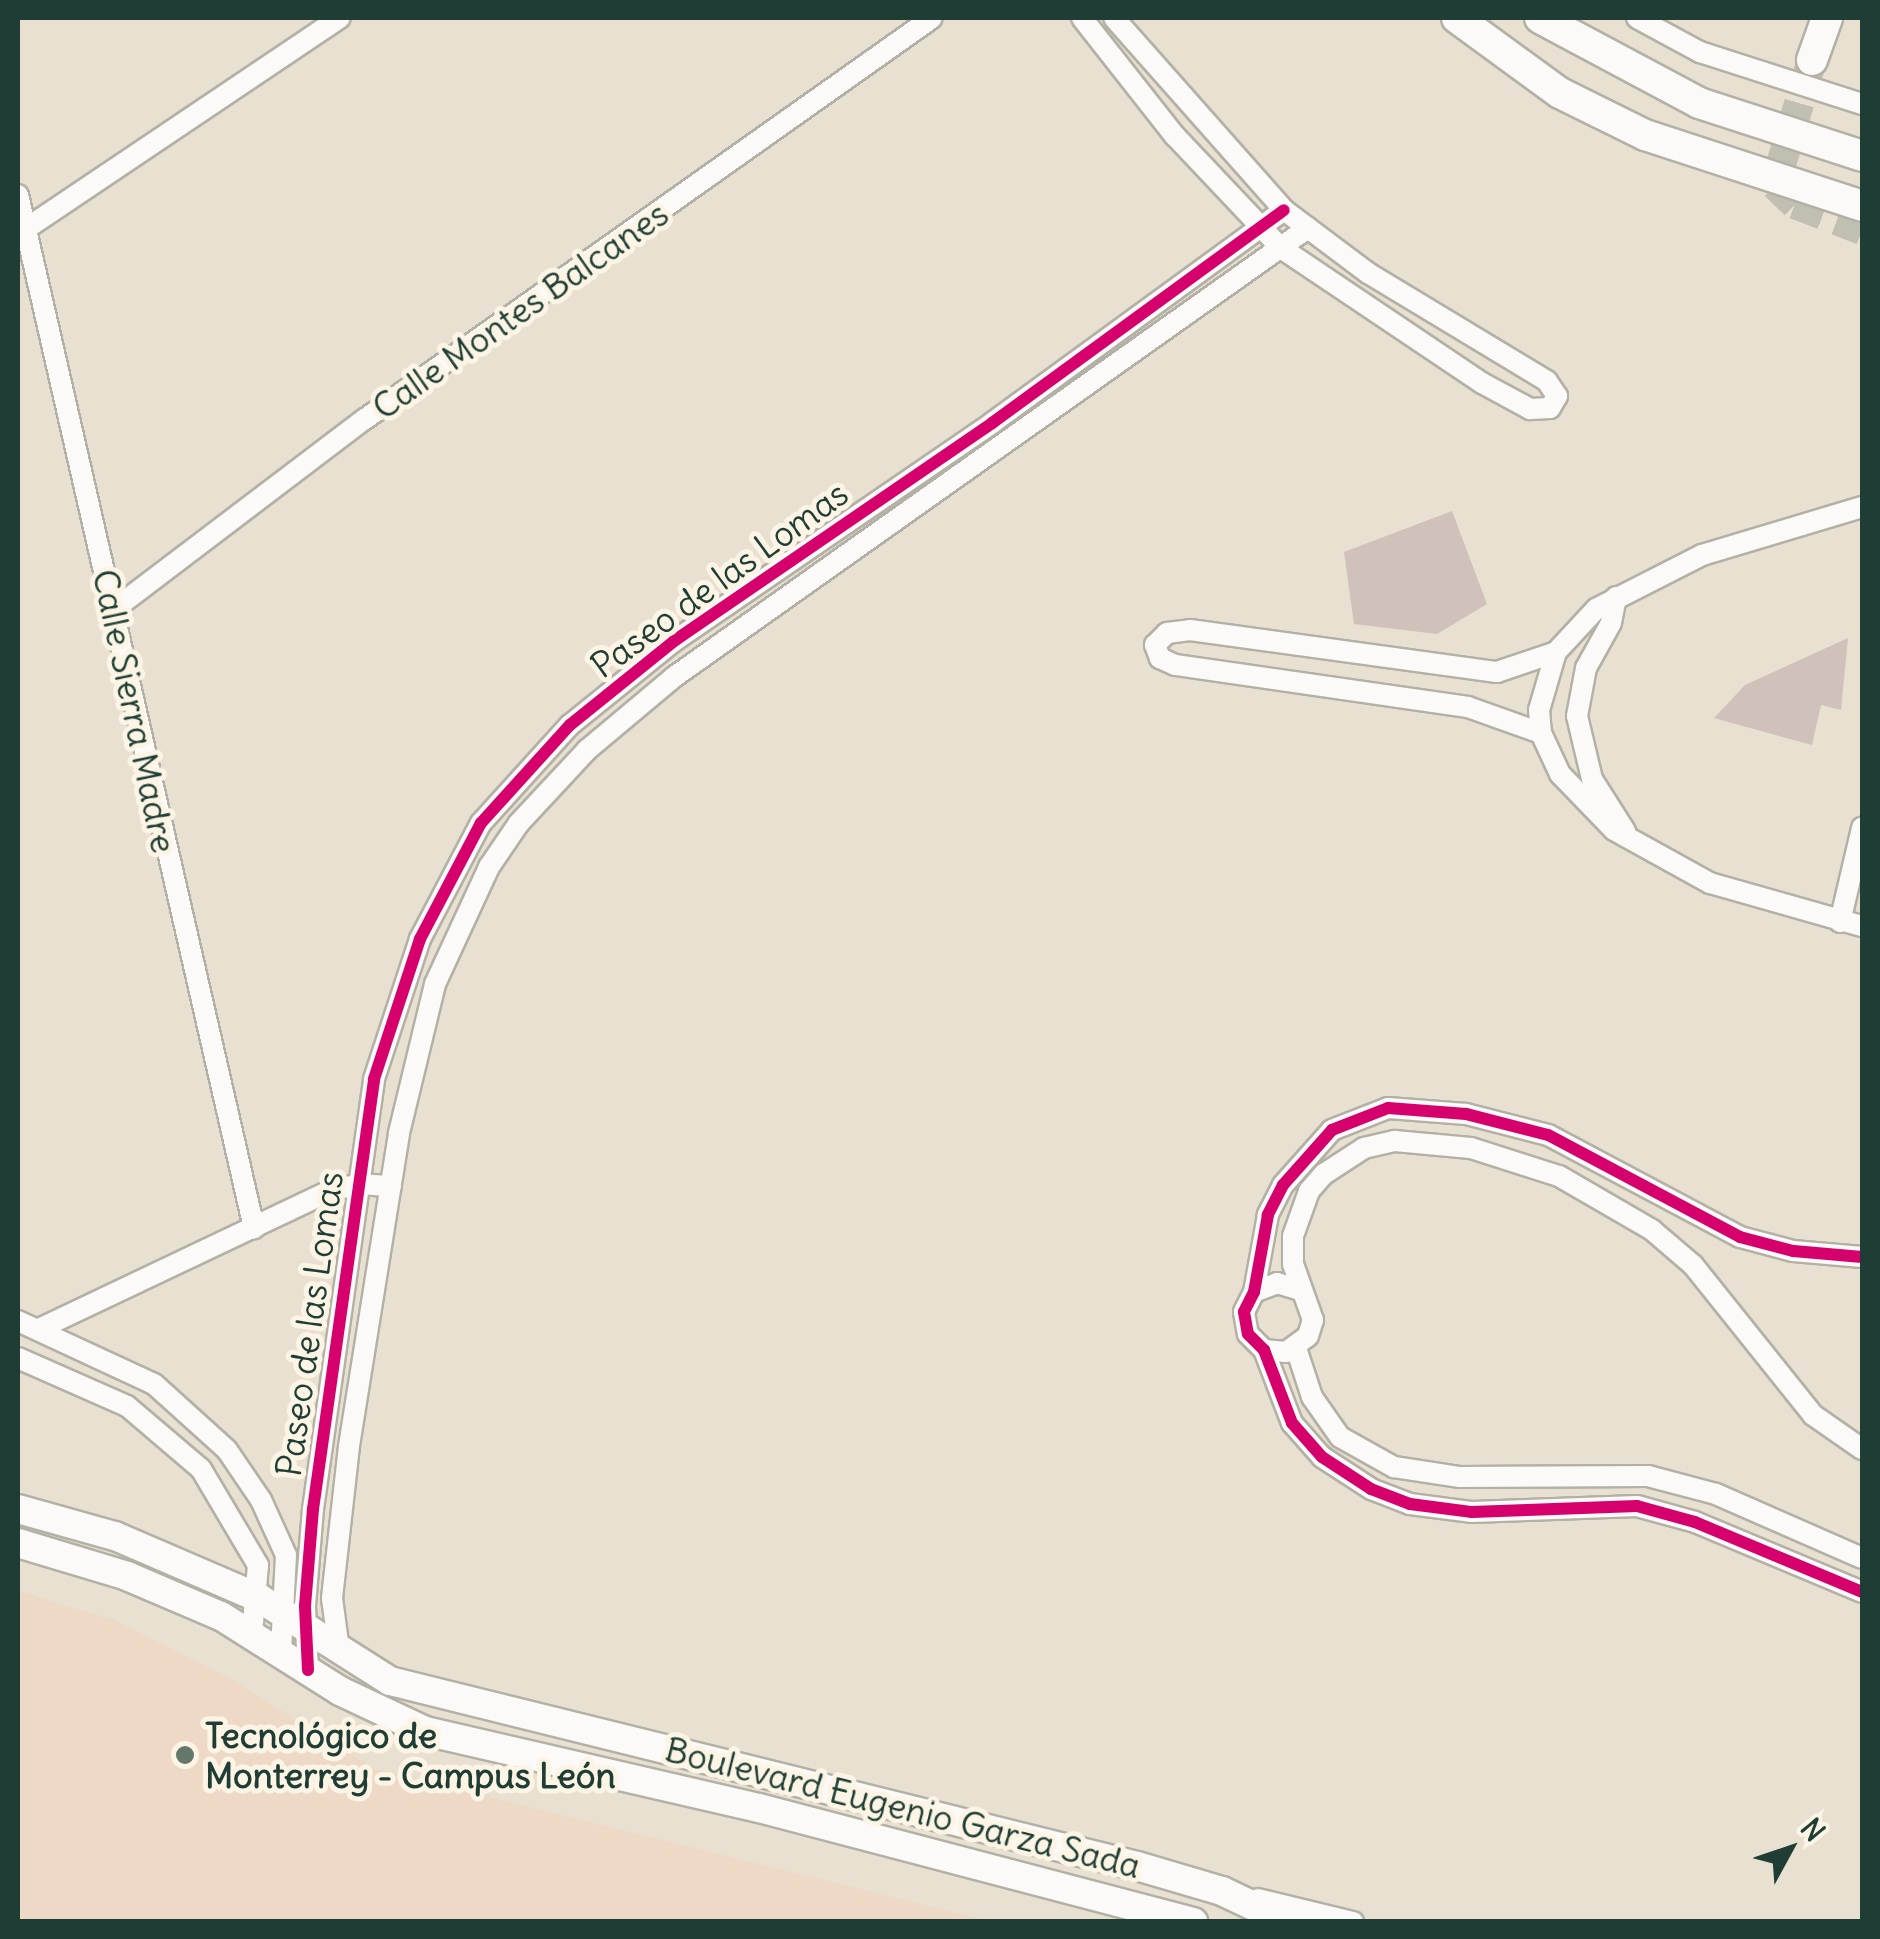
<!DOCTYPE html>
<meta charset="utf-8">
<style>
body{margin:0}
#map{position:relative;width:1880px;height:1939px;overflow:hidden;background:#e8e0d0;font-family:Delius,sans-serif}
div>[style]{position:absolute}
.built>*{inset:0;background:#eed9c6}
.building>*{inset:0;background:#d0c1ba}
.primary-tunnel>*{height:30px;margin-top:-15px;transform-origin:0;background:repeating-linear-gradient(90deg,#c0bfb1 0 30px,transparent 0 45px)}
.roads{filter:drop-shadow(2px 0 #b3b1a5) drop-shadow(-2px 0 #b3b1a5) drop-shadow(0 2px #b3b1a5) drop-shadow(0 -2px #b3b1a5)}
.street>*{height:20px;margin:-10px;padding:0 10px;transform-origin:10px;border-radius:10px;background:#fcfaf8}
.secondary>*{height:28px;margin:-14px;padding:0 14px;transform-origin:14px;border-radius:14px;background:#fcfaf8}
.primary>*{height:30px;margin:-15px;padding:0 15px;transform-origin:15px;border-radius:15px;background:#fcfaf8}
.cycleway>*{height:12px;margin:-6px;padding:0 6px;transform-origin:6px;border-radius:6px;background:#d6006c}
.dots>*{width:28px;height:28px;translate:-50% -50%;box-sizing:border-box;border:5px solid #fcf5e5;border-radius:50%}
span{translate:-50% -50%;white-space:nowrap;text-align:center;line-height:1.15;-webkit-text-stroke:10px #fcf5e5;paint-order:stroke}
.street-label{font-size:35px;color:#1f3d34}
.poi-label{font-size:35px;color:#1f3d34;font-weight:700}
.left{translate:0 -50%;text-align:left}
.frame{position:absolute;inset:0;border:20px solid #1f3d34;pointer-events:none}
.north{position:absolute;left:1740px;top:1799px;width:100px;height:100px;-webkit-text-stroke:8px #fcf5e5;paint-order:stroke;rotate:50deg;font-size:28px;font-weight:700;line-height:40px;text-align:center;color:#1f3d34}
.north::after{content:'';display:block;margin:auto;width:35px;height:45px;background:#1f3d34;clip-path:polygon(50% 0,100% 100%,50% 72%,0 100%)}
</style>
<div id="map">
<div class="built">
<div style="clip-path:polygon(18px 1591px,114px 1620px,233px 1680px,375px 1769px,990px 1921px,18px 1921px)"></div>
</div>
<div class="building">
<div style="clip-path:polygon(1452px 511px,1487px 604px,1437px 634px,1354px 624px,1344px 552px)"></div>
<div style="clip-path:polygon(1848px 638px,1841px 710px,1821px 705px,1812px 745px,1714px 718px,1745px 685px)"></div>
</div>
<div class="primary-tunnel">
<div style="left:1812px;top:60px;width:130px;rotate:106.5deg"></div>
<div style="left:1775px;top:185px;width:28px;rotate:44deg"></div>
<div style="left:1795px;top:204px;width:72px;rotate:21.2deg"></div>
</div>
<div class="roads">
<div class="street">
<div style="left:1082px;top:18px;width:150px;rotate:51.8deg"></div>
<div style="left:1175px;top:136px;width:154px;rotate:46.6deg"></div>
<div style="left:1281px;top:248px;width:242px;rotate:33.9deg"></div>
<div style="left:1482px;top:383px;width:55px;rotate:28.4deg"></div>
<div style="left:1530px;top:409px;width:20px;rotate:-3deg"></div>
<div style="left:1550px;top:408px;width:14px;rotate:-60deg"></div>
<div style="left:1557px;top:396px;width:18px;rotate:-124deg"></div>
<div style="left:1547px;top:381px;width:209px;rotate:-148.9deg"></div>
<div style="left:1368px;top:273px;width:105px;rotate:-143.1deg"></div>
<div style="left:1284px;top:210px;width:256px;rotate:-131.5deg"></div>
<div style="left:1637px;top:18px;width:72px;rotate:28.4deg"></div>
<div style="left:1700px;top:52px;width:170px;rotate:17.8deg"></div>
<div style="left:18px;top:195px;width:1060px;rotate:77.13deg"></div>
<div style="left:27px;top:228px;width:377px;rotate:-33.9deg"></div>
<div style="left:1862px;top:507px;width:167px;rotate:163.3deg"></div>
<div style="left:1702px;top:555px;width:119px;rotate:153deg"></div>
<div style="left:1596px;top:609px;width:59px;rotate:132.9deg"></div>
<div style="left:1556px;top:652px;width:60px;rotate:106.3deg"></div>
<div style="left:1539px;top:710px;width:23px;rotate:85deg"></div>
<div style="left:1541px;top:733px;width:45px;rotate:65.1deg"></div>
<div style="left:1560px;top:774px;width:78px;rotate:46deg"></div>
<div style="left:1614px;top:830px;width:110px;rotate:28.9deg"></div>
<div style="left:1710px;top:883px;width:158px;rotate:15.8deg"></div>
<div style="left:1616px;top:597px;width:26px;rotate:101deg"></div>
<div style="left:1611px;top:623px;width:51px;rotate:119.1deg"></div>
<div style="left:1586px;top:668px;width:49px;rotate:100.6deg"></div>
<div style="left:1577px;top:716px;width:65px;rotate:76.6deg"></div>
<div style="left:1592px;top:779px;width:62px;rotate:57.6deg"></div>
<div style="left:113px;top:610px;width:316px;rotate:-37.2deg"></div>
<div style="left:365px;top:419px;width:694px;rotate:-35.27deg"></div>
<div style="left:1541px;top:733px;width:77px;rotate:-160.4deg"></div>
<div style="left:1468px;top:707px;width:296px;rotate:-171.8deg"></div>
<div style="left:1175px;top:665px;width:17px;rotate:-155deg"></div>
<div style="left:1160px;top:658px;width:14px;rotate:-111deg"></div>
<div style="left:1155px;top:645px;width:17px;rotate:-45deg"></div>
<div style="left:1167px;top:633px;width:23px;rotate:-7deg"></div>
<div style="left:1190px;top:630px;width:310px;rotate:7.8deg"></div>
<div style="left:1497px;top:672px;width:62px;rotate:-18.7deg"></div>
<div style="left:1840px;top:922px;width:97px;rotate:-76.8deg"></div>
<div style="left:1862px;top:1257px;width:69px;rotate:-175deg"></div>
<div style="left:1793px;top:1251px;width:55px;rotate:-165.2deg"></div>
<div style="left:1740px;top:1237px;width:217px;rotate:-152deg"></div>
<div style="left:1548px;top:1135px;width:85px;rotate:-165.6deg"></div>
<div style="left:1466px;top:1114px;width:78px;rotate:-175.6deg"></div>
<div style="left:1388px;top:1108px;width:60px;rotate:158.6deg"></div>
<div style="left:1332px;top:1130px;width:74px;rotate:131.7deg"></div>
<div style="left:1283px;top:1185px;width:34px;rotate:117deg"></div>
<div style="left:1268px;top:1215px;width:78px;rotate:100.3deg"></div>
<div style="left:1254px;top:1292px;width:22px;rotate:117deg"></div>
<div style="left:1244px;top:1312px;width:22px;rotate:80deg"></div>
<div style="left:1248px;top:1334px;width:23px;rotate:45deg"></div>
<div style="left:1264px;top:1350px;width:78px;rotate:69deg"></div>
<div style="left:1292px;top:1423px;width:45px;rotate:48.6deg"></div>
<div style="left:1322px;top:1457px;width:59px;rotate:33.1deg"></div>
<div style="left:1371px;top:1489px;width:42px;rotate:21deg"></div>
<div style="left:1410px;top:1504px;width:63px;rotate:7.4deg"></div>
<div style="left:1472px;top:1512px;width:165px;rotate:-2.1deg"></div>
<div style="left:1637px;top:1506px;width:60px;rotate:15.4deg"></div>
<div style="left:1695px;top:1522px;width:181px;rotate:22.7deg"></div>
<div style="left:1254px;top:1292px;width:25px;rotate:-21deg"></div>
<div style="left:1277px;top:1283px;width:24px;rotate:17deg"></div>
<div style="left:18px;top:1321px;width:150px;rotate:24.9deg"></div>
<div style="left:154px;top:1384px;width:98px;rotate:42.1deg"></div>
<div style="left:227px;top:1450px;width:60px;rotate:55.8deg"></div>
<div style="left:261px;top:1500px;width:60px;rotate:65.6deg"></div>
<div style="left:286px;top:1555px;width:96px;rotate:93deg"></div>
<div style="left:39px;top:1329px;width:322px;rotate:-25.4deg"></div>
<div style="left:330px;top:1191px;width:31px;rotate:-13deg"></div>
<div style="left:360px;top:1184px;width:31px;rotate:4deg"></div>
<div style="left:1296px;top:1348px;width:52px;rotate:71.9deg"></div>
<div style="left:1312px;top:1397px;width:49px;rotate:55deg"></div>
<div style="left:1340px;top:1437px;width:62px;rotate:29.1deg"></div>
<div style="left:1394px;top:1467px;width:67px;rotate:8.6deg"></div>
<div style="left:1460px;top:1477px;width:188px;rotate:-0.3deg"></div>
<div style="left:1648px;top:1476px;width:70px;rotate:14.8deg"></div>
<div style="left:1716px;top:1494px;width:159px;rotate:23.7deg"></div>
<div style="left:1264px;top:1350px;width:22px;rotate:5deg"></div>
<div style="left:1286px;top:1352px;width:27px;rotate:-36deg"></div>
<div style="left:1308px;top:1336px;width:17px;rotate:-73deg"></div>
<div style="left:1313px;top:1320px;width:59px;rotate:-109.7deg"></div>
<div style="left:1293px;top:1264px;width:28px;rotate:-90deg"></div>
<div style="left:1293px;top:1236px;width:48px;rotate:-70.4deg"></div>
<div style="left:1309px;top:1191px;width:23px;rotate:-49deg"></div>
<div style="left:1324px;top:1174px;width:48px;rotate:-33deg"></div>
<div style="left:1364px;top:1148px;width:32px;rotate:-13deg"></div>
<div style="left:1395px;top:1141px;width:76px;rotate:5.3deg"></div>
<div style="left:1471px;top:1148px;width:92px;rotate:17.7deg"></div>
<div style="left:1559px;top:1176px;width:108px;rotate:30.1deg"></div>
<div style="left:1652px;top:1230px;width:54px;rotate:40.5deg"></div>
<div style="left:1693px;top:1265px;width:192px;rotate:51.3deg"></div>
<div style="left:1813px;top:1415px;width:60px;rotate:34.8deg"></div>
<div style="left:18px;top:1358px;width:119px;rotate:23.8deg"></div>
<div style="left:127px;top:1406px;width:97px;rotate:40.4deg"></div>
<div style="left:201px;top:1469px;width:112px;rotate:59.3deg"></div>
<div style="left:258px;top:1565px;width:69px;rotate:95deg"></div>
<div style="left:339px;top:1650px;width:52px;rotate:-97.7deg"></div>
<div style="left:332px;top:1598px;width:153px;rotate:-83.6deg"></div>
<div style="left:349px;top:1446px;width:317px;rotate:-80.9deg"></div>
<div style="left:399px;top:1133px;width:153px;rotate:-76.4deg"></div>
<div style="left:435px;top:984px;width:129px;rotate:-65.2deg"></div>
<div style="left:489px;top:867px;width:53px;rotate:-55.7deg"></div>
<div style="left:519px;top:823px;width:100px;rotate:-47deg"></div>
<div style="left:587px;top:750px;width:114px;rotate:-40deg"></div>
<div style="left:674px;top:677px;width:777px;rotate:-35.31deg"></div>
<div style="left:308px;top:1670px;width:64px;rotate:-92.7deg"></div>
<div style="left:305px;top:1606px;width:97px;rotate:-85.3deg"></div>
<div style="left:313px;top:1509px;width:434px;rotate:-81.9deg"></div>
<div style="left:374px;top:1079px;width:147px;rotate:-71.8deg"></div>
<div style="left:420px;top:939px;width:131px;rotate:-62.3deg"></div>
<div style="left:481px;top:823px;width:132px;rotate:-47.8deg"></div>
<div style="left:570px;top:725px;width:134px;rotate:-38.9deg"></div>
<div style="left:674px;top:641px;width:386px;rotate:-34.4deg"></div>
<div style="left:992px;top:423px;width:361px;rotate:-36.1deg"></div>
<div style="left:1258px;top:1899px;width:98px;rotate:13.6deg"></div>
</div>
<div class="secondary">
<div style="left:18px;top:1509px;width:101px;rotate:15.6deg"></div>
<div style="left:115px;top:1536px;width:157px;rotate:23.3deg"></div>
<div style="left:259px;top:1598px;width:155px;rotate:32.4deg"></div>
<div style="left:390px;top:1681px;width:770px;rotate:13.91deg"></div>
<div style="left:1137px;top:1866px;width:89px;rotate:16.4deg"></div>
<div style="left:1222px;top:1891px;width:72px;rotate:25.5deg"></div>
<div style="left:18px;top:1543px;width:114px;rotate:16.8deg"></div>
<div style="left:127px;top:1576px;width:102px;rotate:23.1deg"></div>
<div style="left:221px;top:1616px;width:141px;rotate:32.2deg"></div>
<div style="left:340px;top:1691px;width:94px;rotate:25.2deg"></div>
<div style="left:425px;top:1731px;width:343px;rotate:13deg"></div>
<div style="left:759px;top:1808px;width:449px;rotate:14.7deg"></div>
</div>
<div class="primary">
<div style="left:1457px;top:18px;width:127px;rotate:36.1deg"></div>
<div style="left:1560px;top:93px;width:95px;rotate:26.3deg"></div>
<div style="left:1645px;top:135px;width:228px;rotate:18.1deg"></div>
<div style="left:1540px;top:18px;width:180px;rotate:28.1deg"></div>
<div style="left:1699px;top:103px;width:171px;rotate:18deg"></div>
<div style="left:1812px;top:60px;width:45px;rotate:-70.3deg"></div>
</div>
</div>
<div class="cycleway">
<div style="left:1862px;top:1257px;width:69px;rotate:-175deg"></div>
<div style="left:1793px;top:1251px;width:55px;rotate:-165.2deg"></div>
<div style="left:1740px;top:1237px;width:217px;rotate:-152deg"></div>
<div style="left:1548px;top:1135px;width:85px;rotate:-165.6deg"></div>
<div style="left:1466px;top:1114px;width:78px;rotate:-175.6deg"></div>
<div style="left:1388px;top:1108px;width:60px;rotate:158.6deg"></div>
<div style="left:1332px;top:1130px;width:74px;rotate:131.7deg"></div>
<div style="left:1283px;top:1185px;width:34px;rotate:117deg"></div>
<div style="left:1268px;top:1215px;width:78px;rotate:100.3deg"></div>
<div style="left:1254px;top:1292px;width:22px;rotate:117deg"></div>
<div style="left:1244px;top:1312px;width:22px;rotate:80deg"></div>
<div style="left:1248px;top:1334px;width:23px;rotate:45deg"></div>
<div style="left:1264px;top:1350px;width:78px;rotate:69deg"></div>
<div style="left:1292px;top:1423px;width:45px;rotate:48.6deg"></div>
<div style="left:1322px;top:1457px;width:59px;rotate:33.1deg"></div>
<div style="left:1371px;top:1489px;width:42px;rotate:21deg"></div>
<div style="left:1410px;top:1504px;width:63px;rotate:7.4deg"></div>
<div style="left:1472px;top:1512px;width:165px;rotate:-2.1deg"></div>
<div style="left:1637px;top:1506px;width:60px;rotate:15.4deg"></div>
<div style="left:1695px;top:1522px;width:181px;rotate:22.7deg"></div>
<div style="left:308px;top:1670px;width:64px;rotate:-92.7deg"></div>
<div style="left:305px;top:1606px;width:97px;rotate:-85.3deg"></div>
<div style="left:313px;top:1509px;width:434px;rotate:-81.9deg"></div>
<div style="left:374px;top:1079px;width:147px;rotate:-71.8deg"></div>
<div style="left:420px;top:939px;width:131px;rotate:-62.3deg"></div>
<div style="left:481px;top:823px;width:132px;rotate:-47.8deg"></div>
<div style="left:570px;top:725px;width:134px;rotate:-38.9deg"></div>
<div style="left:674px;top:641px;width:386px;rotate:-34.4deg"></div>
<div style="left:992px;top:423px;width:361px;rotate:-36.1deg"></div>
</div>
<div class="dots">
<div style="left:185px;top:1755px;background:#65766b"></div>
</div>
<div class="street-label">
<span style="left:520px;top:310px;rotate:-35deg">Calle Montes Balcanes</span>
<span style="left:719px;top:579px;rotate:-36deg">Paseo de las Lomas</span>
<span style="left:135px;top:711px;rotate:78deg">Calle Sierra Madre</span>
<span style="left:309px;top:1324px;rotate:-82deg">Paseo de las Lomas</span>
<span style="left:903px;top:1807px;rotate:14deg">Boulevard Eugenio Garza Sada</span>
</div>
<div class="poi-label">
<span class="left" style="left:205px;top:1755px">Tecnológico de<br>Monterrey - Campus León</span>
</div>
<div class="frame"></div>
<div class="north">N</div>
</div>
